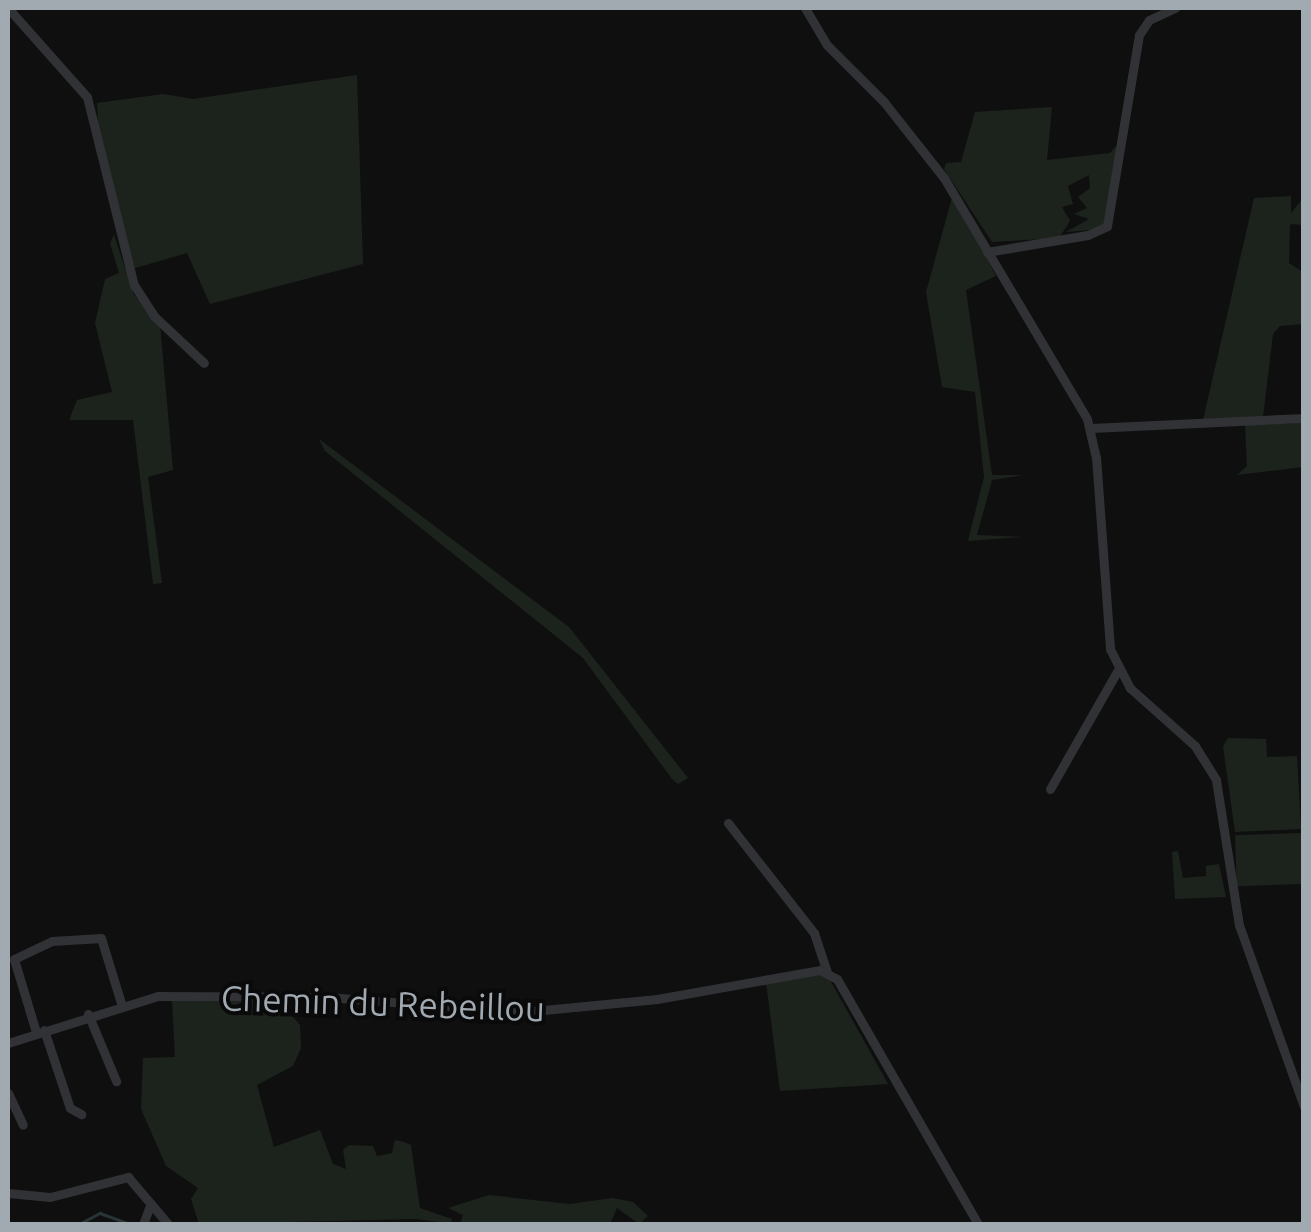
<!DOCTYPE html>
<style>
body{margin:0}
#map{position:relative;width:1311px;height:1232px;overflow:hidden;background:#0f0f10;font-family:Ubuntu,sans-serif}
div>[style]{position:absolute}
.green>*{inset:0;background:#1c231c;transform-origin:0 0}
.stream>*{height:2.5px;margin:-1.25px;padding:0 1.25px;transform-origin:1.25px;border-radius:1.25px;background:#293438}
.minor>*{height:9px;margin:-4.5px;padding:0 4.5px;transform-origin:4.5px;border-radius:4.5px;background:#303235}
span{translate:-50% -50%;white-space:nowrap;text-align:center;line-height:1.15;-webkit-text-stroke:8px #0a0a0b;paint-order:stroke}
.street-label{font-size:35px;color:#a1a9b1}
.frame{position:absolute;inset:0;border:10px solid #a1a9b1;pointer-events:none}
</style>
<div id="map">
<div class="green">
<div style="clip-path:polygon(357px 75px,363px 264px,210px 304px,187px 253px,132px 269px,100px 148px,97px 103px,163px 94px,193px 99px)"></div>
<div style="clip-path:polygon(1052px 107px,1047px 160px,1110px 153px,1116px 146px,1116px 184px,1102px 229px,1066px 232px,1089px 219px,1074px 214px,1087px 208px,1078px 197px,1090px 188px,1089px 175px,1068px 186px,1073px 204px,1062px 207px,1070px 221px,1059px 238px,992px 242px,944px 169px,946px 163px,961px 162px,975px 112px)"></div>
<div style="clip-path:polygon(953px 194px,996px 276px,966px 290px,992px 475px,1024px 475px,992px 480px,977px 535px,1023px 537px,968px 541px,984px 477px,975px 392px,942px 387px,926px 292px)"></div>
<div style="clip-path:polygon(1291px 196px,1291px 213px,1303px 198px,1303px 225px,1290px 224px,1289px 263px,1303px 272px,1303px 324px,1280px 326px,1273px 334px,1263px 417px,1203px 420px,1254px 198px)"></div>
<div style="clip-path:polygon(114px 235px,134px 295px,160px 324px,173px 470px,148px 477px,162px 583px,153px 584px,133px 420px,69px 420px,77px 400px,112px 392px,95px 323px,105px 279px,119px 273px,110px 243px)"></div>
<div style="clip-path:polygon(1303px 423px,1303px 467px,1237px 475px,1247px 466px,1245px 425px)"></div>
<div style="clip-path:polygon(319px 439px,569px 627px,688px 778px,678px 784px,672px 779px,583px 658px,325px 451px)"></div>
<div style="clip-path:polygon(1228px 738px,1266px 739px,1267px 757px,1297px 756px,1301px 829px,1235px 832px,1223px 746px)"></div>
<div style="left:1301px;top:833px;width:51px;height:66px;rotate:88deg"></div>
<div style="clip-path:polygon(1178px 851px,1183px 878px,1206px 876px,1206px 866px,1219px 864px,1226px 897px,1175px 899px,1172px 852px)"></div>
<div style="clip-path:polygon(821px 974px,830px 980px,888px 1084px,780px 1091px,766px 982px)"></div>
<div style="clip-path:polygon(172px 1001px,280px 1002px,300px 1025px,301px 1048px,293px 1066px,257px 1085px,274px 1147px,320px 1130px,333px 1164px,346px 1169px,343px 1150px,349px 1145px,373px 1146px,377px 1156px,392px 1153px,395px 1140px,404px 1142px,411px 1145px,420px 1208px,452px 1219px,451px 1224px,417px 1219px,199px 1224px,191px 1199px,198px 1188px,166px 1166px,141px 1109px,143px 1058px,175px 1057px)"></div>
<div style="clip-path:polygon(489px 1195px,569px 1204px,613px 1198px,633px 1202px,648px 1216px,639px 1224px,617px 1208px,610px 1224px,460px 1224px,463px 1215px,448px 1208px)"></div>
</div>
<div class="stream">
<div style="left:79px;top:1224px;width:24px;rotate:-28deg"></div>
<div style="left:100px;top:1213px;width:32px;rotate:20deg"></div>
</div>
<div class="minor">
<div style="left:8px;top:8px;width:119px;rotate:48.4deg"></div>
<div style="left:87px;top:97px;width:194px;rotate:76deg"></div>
<div style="left:134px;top:285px;width:38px;rotate:57deg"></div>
<div style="left:155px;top:317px;width:67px;rotate:43.2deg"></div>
<div style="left:805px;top:8px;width:43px;rotate:59.3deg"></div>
<div style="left:827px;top:45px;width:81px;rotate:45deg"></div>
<div style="left:884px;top:102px;width:97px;rotate:51.7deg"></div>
<div style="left:944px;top:178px;width:280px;rotate:59.3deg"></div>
<div style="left:1087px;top:419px;width:39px;rotate:77deg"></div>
<div style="left:1096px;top:457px;width:193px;rotate:85.8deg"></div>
<div style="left:1110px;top:649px;width:44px;rotate:62.9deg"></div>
<div style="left:1130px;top:688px;width:87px;rotate:41.7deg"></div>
<div style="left:1195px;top:746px;width:40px;rotate:58deg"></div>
<div style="left:1216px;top:780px;width:147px;rotate:81deg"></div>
<div style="left:1239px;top:925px;width:193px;rotate:70.3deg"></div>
<div style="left:987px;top:252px;width:102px;rotate:-9.6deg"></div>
<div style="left:1088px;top:235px;width:21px;rotate:-25deg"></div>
<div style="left:1107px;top:226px;width:194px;rotate:-80.5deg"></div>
<div style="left:1139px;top:35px;width:18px;rotate:-56deg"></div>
<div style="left:1149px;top:20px;width:29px;rotate:-25deg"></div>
<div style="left:1091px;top:428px;width:213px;rotate:-2.7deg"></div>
<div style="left:1050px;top:789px;width:137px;rotate:-60.3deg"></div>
<div style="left:728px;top:823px;width:140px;rotate:52deg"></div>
<div style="left:814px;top:933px;width:41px;rotate:71.6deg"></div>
<div style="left:88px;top:1014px;width:73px;rotate:67.3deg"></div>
<div style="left:44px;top:1030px;width:82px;rotate:71.6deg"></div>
<div style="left:70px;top:1108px;width:13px;rotate:29deg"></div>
<div style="left:36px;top:1032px;width:76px;rotate:-106.8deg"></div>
<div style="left:14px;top:959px;width:42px;rotate:-25.3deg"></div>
<div style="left:52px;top:941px;width:49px;rotate:-3.5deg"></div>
<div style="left:101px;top:938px;width:68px;rotate:72.9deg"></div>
<div style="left:8px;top:1043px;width:157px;rotate:-17.4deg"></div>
<div style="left:158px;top:996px;width:169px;rotate:0.3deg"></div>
<div style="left:327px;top:997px;width:197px;rotate:4.4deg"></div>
<div style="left:523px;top:1012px;width:135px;rotate:-5.5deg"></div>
<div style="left:657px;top:999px;width:166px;rotate:-10.1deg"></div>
<div style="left:820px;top:970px;width:19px;rotate:28deg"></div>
<div style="left:837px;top:979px;width:283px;rotate:60.1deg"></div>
<div style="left:8px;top:1093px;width:35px;rotate:65deg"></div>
<div style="left:8px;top:1193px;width:42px;rotate:5.4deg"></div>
<div style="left:50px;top:1197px;width:81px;rotate:-14.4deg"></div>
<div style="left:128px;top:1177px;width:62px;rotate:49.6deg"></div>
<div style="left:143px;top:1224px;width:22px;rotate:-69deg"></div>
</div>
<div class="street-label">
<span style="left:383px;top:1003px;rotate:2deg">Chemin du Rebeillou</span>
</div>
<div class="frame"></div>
</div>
